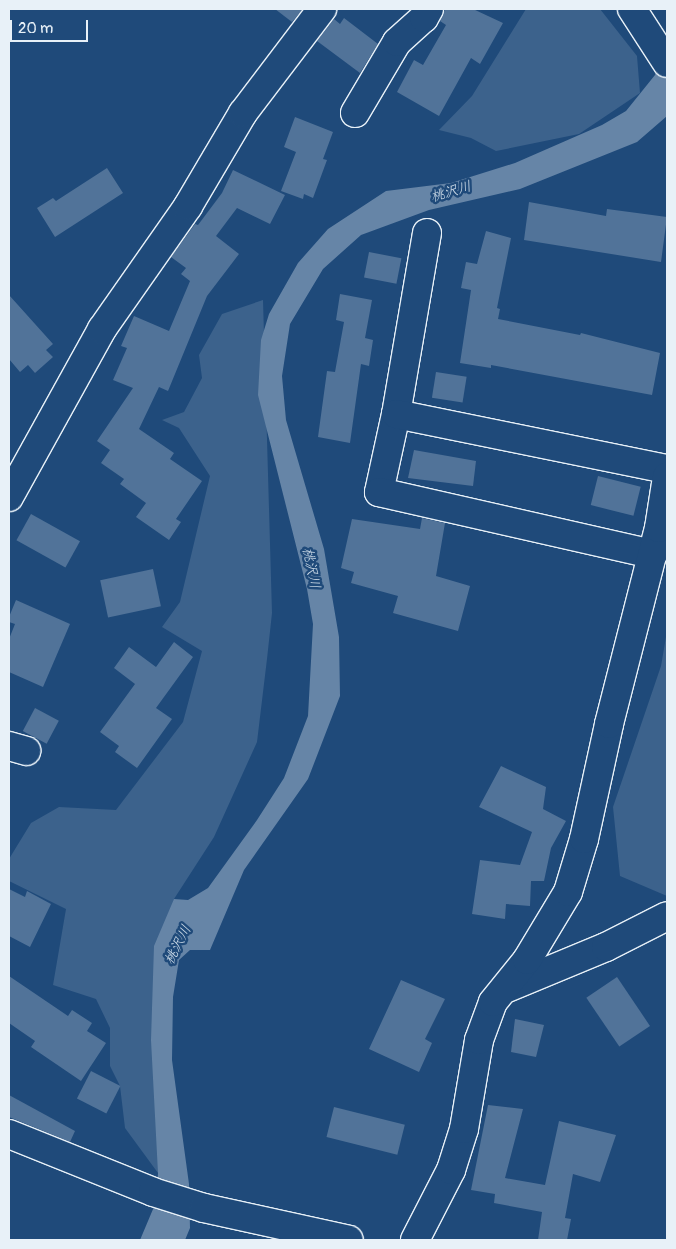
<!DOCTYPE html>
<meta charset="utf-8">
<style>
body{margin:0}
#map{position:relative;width:676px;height:1249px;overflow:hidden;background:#1f4a7a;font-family:Pangolin,"Klee One",sans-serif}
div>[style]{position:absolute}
.green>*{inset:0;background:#3c628c}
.water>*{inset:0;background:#6685a7}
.building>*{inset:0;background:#517399;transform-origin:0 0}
.roads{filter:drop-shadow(1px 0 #e8f1f8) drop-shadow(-1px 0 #e8f1f8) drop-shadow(0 1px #e8f1f8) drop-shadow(0 -1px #e8f1f8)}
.minor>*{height:28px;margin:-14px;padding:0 14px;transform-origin:14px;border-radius:14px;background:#1f4a7a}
span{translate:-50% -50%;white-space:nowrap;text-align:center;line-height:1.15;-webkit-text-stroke:5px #1f4a7a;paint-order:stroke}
.water-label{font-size:14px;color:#d4e1ec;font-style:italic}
.frame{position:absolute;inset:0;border:10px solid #e8f1f8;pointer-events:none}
.scale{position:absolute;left:10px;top:20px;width:78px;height:22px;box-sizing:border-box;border:2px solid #e8f1f8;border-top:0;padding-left:6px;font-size:15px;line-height:18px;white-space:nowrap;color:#e8f1f8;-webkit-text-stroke:4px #1f4a7a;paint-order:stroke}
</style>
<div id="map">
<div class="green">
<div style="clip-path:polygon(526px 9px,600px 9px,637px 56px,640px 93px,579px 134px,496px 151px,471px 138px,439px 130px,472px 96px)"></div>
<div style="clip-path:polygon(263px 300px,272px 613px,267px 659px,257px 742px,214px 837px,174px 899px,158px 1173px,125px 1128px,120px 1086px,110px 1066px,110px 1028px,96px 999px,53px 985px,66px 909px,9px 881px,9px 859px,31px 823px,59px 807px,116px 810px,183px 722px,202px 651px,162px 627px,180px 602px,210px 476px,179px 428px,162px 420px,184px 412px,202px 378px,199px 355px,222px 314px)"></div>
<div style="clip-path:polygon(667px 631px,667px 896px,620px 876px,613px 807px,661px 666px)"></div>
</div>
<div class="water">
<div style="clip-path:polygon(667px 43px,667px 116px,637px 142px,520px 189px,429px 210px,361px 235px,323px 269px,290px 324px,282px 376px,286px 420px,324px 549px,339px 637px,340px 696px,308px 779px,244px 870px,210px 950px,190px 950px,179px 960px,173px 997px,172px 1060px,189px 1184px,190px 1228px,185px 1240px,140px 1240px,156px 1202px,158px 1173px,151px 1040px,154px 946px,174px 899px,188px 900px,208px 888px,257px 820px,284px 778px,308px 716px,313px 624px,307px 589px,258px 395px,261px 340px,269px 314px,298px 263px,328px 229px,386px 191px,451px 183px,515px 163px,602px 125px,626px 111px,655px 75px)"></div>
</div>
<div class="building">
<div style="clip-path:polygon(275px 9px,303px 9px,292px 22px)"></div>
<div style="clip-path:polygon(445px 9px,473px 9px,503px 23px,480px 64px,471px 58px,439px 116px,397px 92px,414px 60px,423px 65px,446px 25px,440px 21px)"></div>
<div style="clip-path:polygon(344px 18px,378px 44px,360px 73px,317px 41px,334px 19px,340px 24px)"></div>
<div style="clip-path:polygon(295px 117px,333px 132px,323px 159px,327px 160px,313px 198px,304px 194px,303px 199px,281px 191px,296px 152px,284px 147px)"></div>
<div style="clip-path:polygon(107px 168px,123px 193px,55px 237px,37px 208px,53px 198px,56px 201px)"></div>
<div style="clip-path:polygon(233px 170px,285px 195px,270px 224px,237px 208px,216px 236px,239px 254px,207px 296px,168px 391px,159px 387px,139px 429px,174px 453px,170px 459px,202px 481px,176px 519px,181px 522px,169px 540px,136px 517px,146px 503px,120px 484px,124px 479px,101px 463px,110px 450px,97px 441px,133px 388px,113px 380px,127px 348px,121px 346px,134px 316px,169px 331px,190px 281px,181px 274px,186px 268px,171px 257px,195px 224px,198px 225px,222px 193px)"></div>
<div style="clip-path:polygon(529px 202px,606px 216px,607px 209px,667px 217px,661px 262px,524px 240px)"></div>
<div style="clip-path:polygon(486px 231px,511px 238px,497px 308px,500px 309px,498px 319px,580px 335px,581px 333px,660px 353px,652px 395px,491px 365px,491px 368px,460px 363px,471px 290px,461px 288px,466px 262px,477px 264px)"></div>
<div style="left:369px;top:252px;width:33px;height:26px;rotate:11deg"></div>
<div style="clip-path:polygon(340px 294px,372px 300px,365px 338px,373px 340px,369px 366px,361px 364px,350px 443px,318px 437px,327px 371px,335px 372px,344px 322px,336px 320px)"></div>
<div style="clip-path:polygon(9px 295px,53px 344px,46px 350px,53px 357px,35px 373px,28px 365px,20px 372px,9px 359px)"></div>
<div style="left:436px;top:372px;width:31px;height:26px;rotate:9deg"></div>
<div style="clip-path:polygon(414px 450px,476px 461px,473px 486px,408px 478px)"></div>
<div style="left:598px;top:476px;width:44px;height:30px;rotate:14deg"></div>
<div style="left:31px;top:514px;width:56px;height:30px;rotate:29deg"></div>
<div style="clip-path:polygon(422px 518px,445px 523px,436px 576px,470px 586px,458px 631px,393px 613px,398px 596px,351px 583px,354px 572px,341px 568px,352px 519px,420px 529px)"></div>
<div style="left:153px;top:569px;width:38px;height:54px;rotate:78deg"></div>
<div style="clip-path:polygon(16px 600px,70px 624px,43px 687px,9px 672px,9px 639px,15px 624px,9px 622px,9px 617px)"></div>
<div style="clip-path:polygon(174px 642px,193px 657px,156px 708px,172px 719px,137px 768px,115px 752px,119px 746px,100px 732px,135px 684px,114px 668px,129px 647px,156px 667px)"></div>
<div style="left:35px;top:708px;width:27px;height:26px;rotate:28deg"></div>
<div style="clip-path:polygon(501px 766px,546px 787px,543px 809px,566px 821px,551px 848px,544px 881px,531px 881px,530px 906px,506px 904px,505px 919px,472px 914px,480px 860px,520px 865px,532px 832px,479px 807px)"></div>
<div style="clip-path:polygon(9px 889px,25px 897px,27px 891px,51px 904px,30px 947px,9px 936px)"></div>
<div style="clip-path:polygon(9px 976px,68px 1016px,72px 1010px,92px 1023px,87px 1031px,106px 1043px,81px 1081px,31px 1047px,35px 1041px,9px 1023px)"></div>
<div style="left:617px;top:977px;width:59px;height:37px;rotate:56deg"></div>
<div style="clip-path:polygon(401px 980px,445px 999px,425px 1039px,432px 1043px,419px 1072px,369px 1049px)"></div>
<div style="clip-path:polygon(515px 1019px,544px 1025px,536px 1057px,511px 1052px)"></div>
<div style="left:91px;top:1071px;width:33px;height:31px;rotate:27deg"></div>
<div style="clip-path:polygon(9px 1095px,75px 1131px,70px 1142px,9px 1117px)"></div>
<div style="clip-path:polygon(488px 1105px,523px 1109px,505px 1178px,545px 1185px,559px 1121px,616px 1135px,600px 1182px,573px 1174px,565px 1218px,571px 1219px,567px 1240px,538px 1240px,542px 1212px,494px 1203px,495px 1194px,471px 1190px)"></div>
<div style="left:334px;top:1107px;width:73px;height:31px;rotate:14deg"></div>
</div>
<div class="roads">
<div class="minor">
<div style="left:632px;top:9px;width:64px;rotate:57.1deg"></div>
<div style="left:355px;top:113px;width:82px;rotate:-59.4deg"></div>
<div style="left:397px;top:42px;width:36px;rotate:-42deg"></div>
<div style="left:424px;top:18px;width:10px;rotate:-61deg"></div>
<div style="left:427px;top:233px;width:184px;rotate:99.7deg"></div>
<div style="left:396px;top:414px;width:80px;rotate:102.3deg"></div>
<div style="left:379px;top:492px;width:281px;rotate:12.8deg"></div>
<div style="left:396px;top:414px;width:277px;rotate:11.5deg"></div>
<div style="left:9px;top:497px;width:192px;rotate:-61deg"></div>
<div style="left:102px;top:329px;width:150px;rotate:-55deg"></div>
<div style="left:188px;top:206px;width:108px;rotate:-59.4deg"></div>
<div style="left:243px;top:113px;width:131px;rotate:-52.8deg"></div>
<div style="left:9px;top:746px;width:18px;rotate:16deg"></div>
<div style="left:507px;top:988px;width:107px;rotate:-22.5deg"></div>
<div style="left:606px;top:947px;width:68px;rotate:-26.9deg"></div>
<div style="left:9px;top:1134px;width:155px;rotate:21.9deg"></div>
<div style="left:153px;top:1192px;width:53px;rotate:17.4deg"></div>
<div style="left:204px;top:1208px;width:148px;rotate:12.4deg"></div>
<div style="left:415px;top:1240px;width:79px;rotate:-62.8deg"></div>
<div style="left:451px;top:1170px;width:43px;rotate:-72.4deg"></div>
<div style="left:464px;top:1129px;width:90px;rotate:-80.4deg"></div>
<div style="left:479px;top:1040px;width:40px;rotate:-69.8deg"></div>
<div style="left:493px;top:1002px;width:54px;rotate:-51deg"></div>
<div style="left:527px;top:960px;width:79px;rotate:-58.9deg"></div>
<div style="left:568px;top:892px;width:55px;rotate:-73.2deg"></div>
<div style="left:584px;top:839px;width:118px;rotate:-77.7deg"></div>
<div style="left:609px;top:724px;width:202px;rotate:-75.7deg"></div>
<div style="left:659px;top:528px;width:52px;rotate:-81.1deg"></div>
</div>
</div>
<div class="water-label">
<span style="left:451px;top:192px;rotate:-16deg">桃沢川</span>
<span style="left:311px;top:568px;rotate:79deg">桃沢川</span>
<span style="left:178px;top:945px;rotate:-63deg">桃沢川</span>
</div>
<div class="frame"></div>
<div class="scale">20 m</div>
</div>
